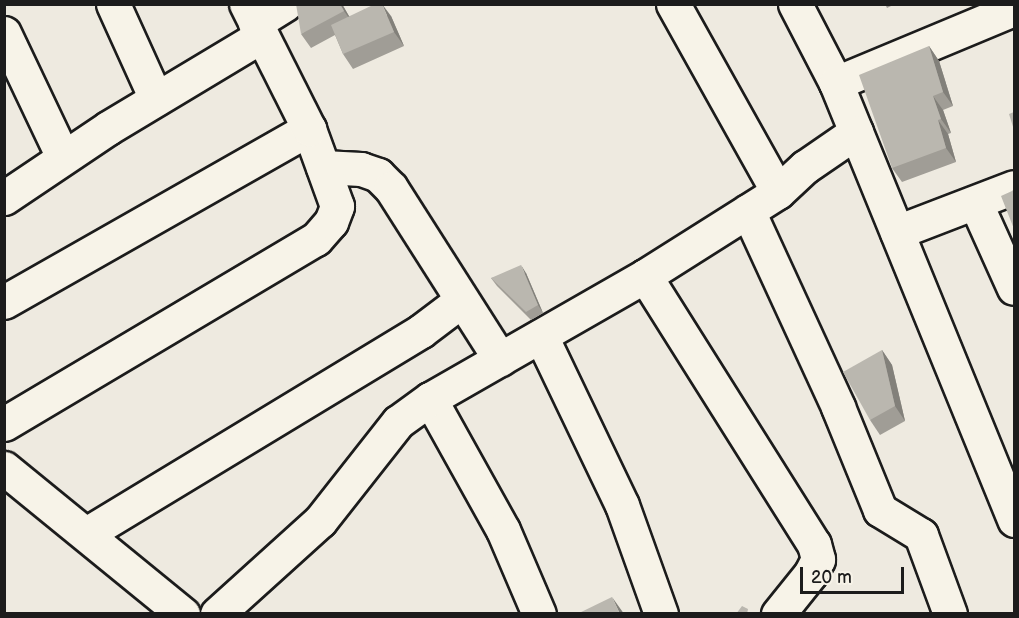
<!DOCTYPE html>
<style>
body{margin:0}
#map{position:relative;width:1019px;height:618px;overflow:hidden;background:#eeeae0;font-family:"Balsamiq Sans",sans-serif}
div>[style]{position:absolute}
.roads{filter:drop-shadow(2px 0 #1c1c1c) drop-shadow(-2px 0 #1c1c1c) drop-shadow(0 2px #1c1c1c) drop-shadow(0 -2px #1c1c1c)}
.minor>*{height:33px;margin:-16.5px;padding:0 16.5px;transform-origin:16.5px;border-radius:16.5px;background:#f7f3e8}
.wall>*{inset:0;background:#a09d96}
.shaded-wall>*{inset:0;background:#82807a}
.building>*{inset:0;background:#bab7af}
span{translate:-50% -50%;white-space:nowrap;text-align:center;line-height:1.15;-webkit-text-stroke:5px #f7f3e8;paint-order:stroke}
.frame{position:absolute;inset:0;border:6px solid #1c1c1c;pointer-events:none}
.scale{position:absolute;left:800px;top:567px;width:104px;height:27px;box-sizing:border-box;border:3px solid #1c1c1c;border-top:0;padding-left:8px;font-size:18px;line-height:21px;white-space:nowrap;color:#1c1c1c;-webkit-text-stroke:4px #f7f3e8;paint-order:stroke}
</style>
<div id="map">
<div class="roads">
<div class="minor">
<div style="left:113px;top:4px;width:104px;rotate:65.6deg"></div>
<div style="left:673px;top:4px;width:215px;rotate:60.8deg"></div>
<div style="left:795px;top:4px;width:89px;rotate:62.6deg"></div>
<div style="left:836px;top:83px;width:472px;rotate:67.8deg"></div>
<div style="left:255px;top:23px;width:36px;rotate:-32deg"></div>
<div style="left:4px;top:33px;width:137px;rotate:64.6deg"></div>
<div style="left:836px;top:83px;width:193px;rotate:-22.6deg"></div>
<div style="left:323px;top:167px;width:38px;rotate:3deg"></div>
<div style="left:361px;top:169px;width:18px;rotate:19deg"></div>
<div style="left:378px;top:175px;width:18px;rotate:45deg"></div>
<div style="left:391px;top:188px;width:203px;rotate:57.5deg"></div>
<div style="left:4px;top:198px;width:125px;rotate:-33.9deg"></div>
<div style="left:108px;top:128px;width:179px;rotate:-31deg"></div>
<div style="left:976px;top:204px;width:92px;rotate:65.7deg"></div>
<div style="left:748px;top:211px;width:216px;rotate:65.3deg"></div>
<div style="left:838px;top:407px;width:111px;rotate:67.8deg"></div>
<div style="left:880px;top:510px;width:48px;rotate:31.4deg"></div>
<div style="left:921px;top:535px;width:84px;rotate:69.8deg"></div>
<div style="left:897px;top:232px;width:125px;rotate:-21deg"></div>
<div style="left:645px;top:276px;width:317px;rotate:57.8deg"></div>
<div style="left:814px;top:544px;width:16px;rotate:75deg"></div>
<div style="left:818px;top:559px;width:16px;rotate:117deg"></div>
<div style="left:811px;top:573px;width:53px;rotate:128.8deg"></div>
<div style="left:4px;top:302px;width:351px;rotate:-29.6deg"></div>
<div style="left:541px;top:336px;width:187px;rotate:64.4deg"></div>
<div style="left:622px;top:505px;width:116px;rotate:70.3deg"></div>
<div style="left:430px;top:399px;width:150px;rotate:60.9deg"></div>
<div style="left:503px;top:530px;width:91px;rotate:66.8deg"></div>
<div style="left:4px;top:424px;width:363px;rotate:-30.7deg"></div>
<div style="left:316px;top:239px;width:23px;rotate:-49deg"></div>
<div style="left:331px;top:222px;width:17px;rotate:-69deg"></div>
<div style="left:337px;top:206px;width:82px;rotate:-110deg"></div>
<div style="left:309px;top:129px;width:140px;rotate:-116.7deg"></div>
<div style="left:4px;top:468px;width:231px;rotate:39.2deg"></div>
<div style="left:86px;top:534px;width:392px;rotate:-31.2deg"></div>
<div style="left:421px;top:331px;width:51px;rotate:-37.1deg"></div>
<div style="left:217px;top:614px;width:139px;rotate:-42.1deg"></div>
<div style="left:320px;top:521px;width:126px;rotate:-51.8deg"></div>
<div style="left:398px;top:422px;width:39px;rotate:-36deg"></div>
<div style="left:430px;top:399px;width:248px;rotate:-29.8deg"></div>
<div style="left:645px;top:276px;width:157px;rotate:-32.3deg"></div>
<div style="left:778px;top:192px;width:37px;rotate:-43deg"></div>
<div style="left:805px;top:167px;width:62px;rotate:-34.5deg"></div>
</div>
</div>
<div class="wall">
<div style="clip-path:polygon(342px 4px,349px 16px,391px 16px,404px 46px,353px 69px,343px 54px,335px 35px,311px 48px,301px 34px)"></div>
<div style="clip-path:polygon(885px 4px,895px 4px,887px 8px)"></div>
<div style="clip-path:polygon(929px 46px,939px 61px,953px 106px,943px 110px,951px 133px,948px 134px,956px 162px,902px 182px,892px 168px)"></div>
<div style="clip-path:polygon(526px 273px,543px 313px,531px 320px,497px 286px,491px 278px)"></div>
<div style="clip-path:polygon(882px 350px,892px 365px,905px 421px,880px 435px,870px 420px)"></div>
</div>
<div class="shaded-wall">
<div style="clip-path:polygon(340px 4px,342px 4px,354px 25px,344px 11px)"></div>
<div style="clip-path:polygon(382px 4px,391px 16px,404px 46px,394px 32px)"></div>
<div style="clip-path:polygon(929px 46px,939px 61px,953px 106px,943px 92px)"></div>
<div style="clip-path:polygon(933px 96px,943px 110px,951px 133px,941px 119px)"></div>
<div style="clip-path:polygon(938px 120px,948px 134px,956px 162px,946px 148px)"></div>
<div style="clip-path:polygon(521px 265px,526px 273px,543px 313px,538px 305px)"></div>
<div style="clip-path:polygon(882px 350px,892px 365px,905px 421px,895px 406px)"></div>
<div style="clip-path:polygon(612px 597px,622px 611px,624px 614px,620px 614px)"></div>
</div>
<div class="building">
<div style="clip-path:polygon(296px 4px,340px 4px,344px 11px,301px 34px)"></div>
<div style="clip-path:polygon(375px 4px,382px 4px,394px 32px,343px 54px,331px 25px)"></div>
<div style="clip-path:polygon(929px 46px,943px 92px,933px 96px,941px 119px,938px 120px,946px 148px,892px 168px,859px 75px)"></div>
<div style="clip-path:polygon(1014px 112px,1014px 130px,1009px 114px)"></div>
<div style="clip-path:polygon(1014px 189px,1014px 229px,1001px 196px,1012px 191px)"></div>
<div style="clip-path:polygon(521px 265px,538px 305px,526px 312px,491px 278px)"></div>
<div style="clip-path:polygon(882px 350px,895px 406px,870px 420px,843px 372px)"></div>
<div style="clip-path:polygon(612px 597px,620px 614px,577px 614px)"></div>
<div style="clip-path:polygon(742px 606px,748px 609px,747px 614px,736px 614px)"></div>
</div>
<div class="frame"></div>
<div class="scale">20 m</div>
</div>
